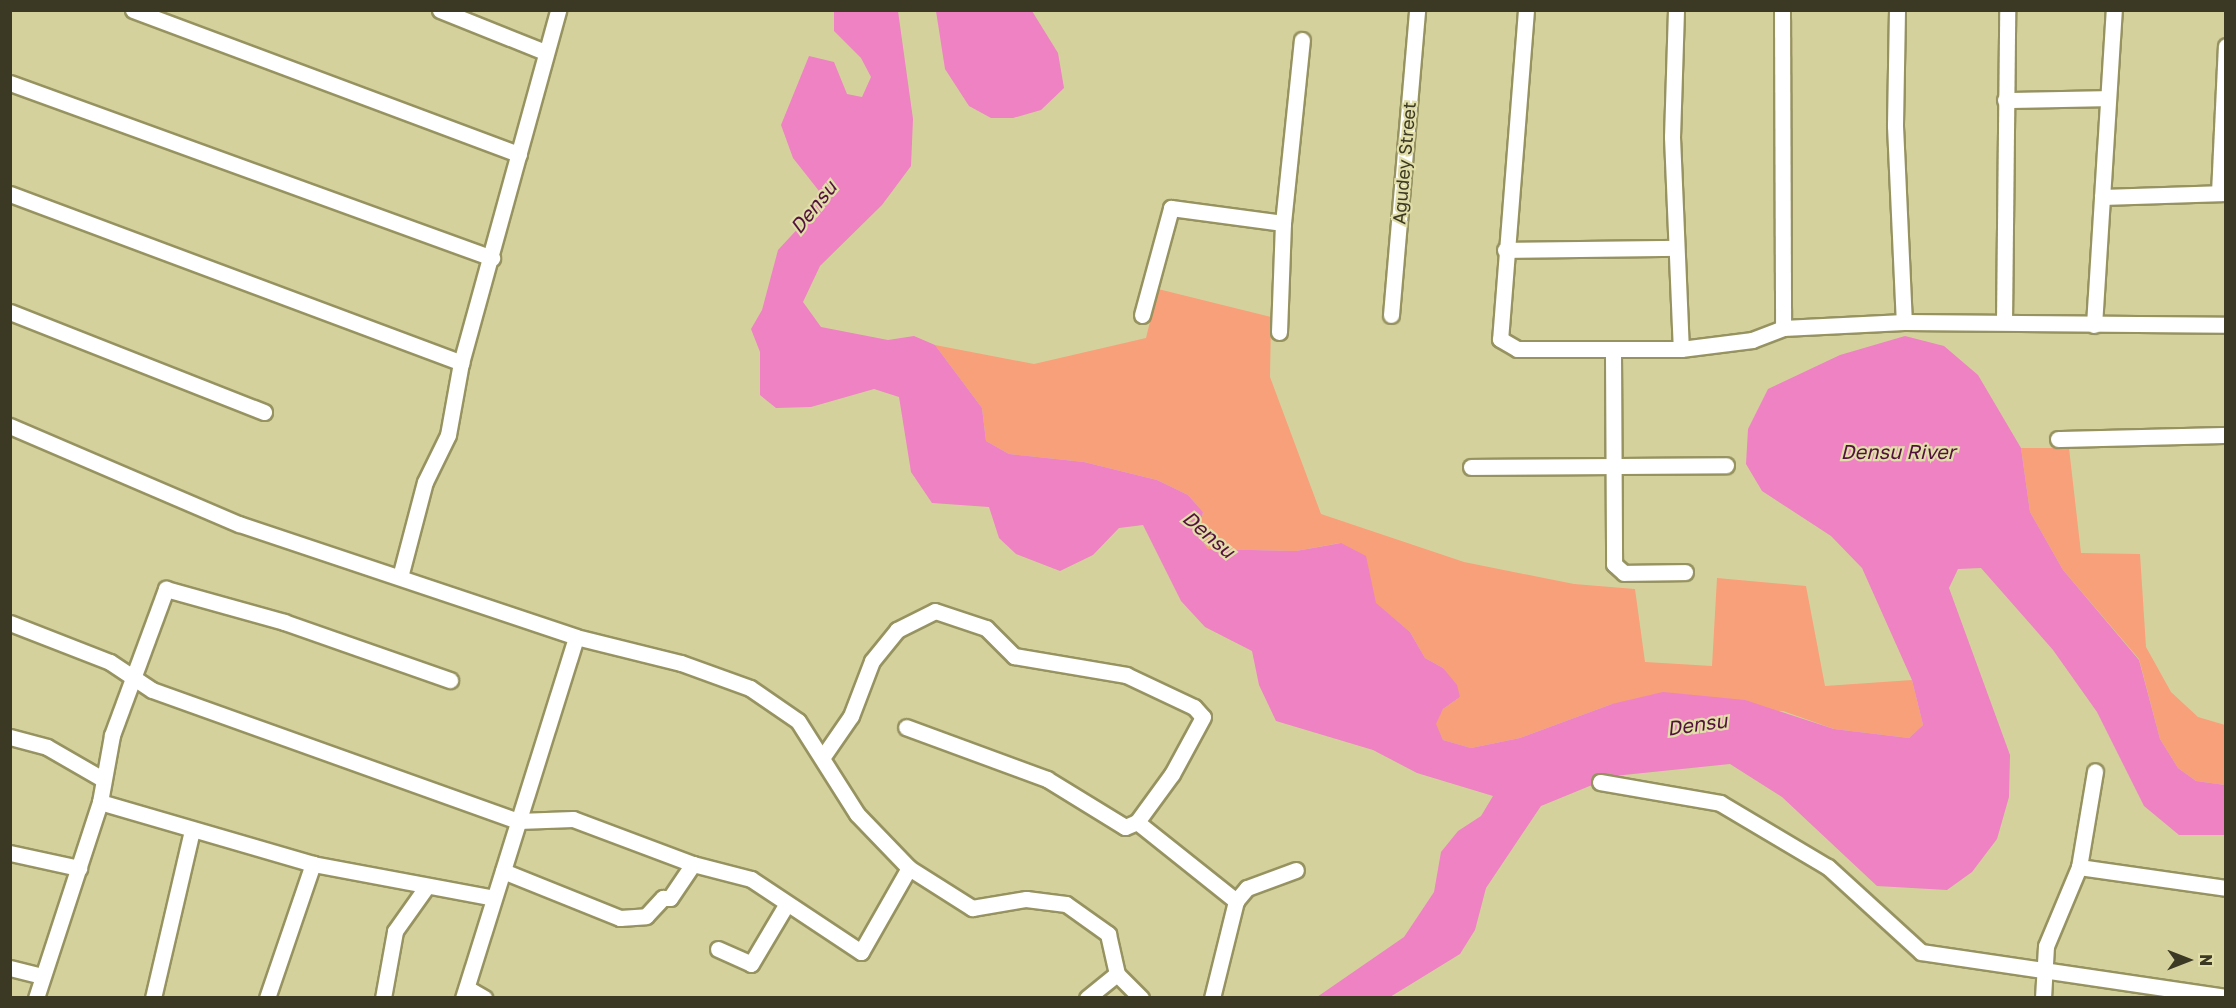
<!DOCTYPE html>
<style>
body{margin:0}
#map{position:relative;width:2236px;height:1008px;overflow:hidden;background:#d5d19d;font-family:"Golos Text",sans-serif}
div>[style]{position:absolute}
.green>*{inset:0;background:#f7a07a}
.water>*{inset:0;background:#ee82c3}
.roads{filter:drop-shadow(2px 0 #979361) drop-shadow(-2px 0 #979361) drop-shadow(0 2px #979361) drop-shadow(0 -2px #979361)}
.minor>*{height:15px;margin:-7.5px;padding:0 7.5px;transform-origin:7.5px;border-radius:7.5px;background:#fff}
span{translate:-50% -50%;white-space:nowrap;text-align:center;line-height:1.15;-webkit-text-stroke:4.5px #e2deaa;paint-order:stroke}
.street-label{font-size:18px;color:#3b3924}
.water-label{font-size:20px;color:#53113d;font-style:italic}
.frame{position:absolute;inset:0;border:12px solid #3b3924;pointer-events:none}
.north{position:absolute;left:2158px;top:930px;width:60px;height:60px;-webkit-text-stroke:4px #e2deaa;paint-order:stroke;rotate:90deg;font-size:16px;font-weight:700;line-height:24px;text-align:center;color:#3b3924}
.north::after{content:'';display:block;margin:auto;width:21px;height:27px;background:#3b3924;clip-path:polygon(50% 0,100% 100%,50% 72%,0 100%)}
</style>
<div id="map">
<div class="green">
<div style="clip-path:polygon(1158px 289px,1271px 317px,1270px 377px,1321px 514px,1464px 562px,1574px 584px,1635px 589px,1645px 662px,1712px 666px,1717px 578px,1806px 586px,1825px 686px,1912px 680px,1923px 725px,1909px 738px,1834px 729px,1783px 711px,1612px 704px,1520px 738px,1471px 748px,1443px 740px,1435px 724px,1443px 709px,1460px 697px,1443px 668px,1425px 658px,1410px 632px,1375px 603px,1371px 584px,1340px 543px,1296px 551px,1208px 549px,1198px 535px,1203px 512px,1188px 495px,1157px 480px,1084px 462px,1009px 454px,986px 441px,982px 408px,935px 345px,1034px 364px,1146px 338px)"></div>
<div style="clip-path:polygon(2021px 448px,2069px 448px,2081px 553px,2140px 554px,2146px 647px,2171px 692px,2198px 717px,2225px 725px,2225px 785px,2196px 781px,2178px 768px,2160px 739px,2139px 659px,2063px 570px,2030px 512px)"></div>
</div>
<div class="water">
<div style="clip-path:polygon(834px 11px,898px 11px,913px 119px,911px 166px,882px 205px,820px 266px,803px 302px,821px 327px,888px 340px,914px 336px,935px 345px,982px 408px,986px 441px,1009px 454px,1084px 462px,1157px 480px,1188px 495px,1203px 512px,1198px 535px,1208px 549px,1296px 551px,1341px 543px,1366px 556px,1376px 603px,1410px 632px,1425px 658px,1443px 668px,1457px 685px,1460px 697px,1443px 709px,1436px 724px,1443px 740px,1471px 748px,1520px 738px,1612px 704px,1663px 692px,1745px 700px,1834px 729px,1909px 738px,1923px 725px,1912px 680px,1862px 568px,1831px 536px,1762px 491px,1746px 464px,1748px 429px,1768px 389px,1840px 355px,1905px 336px,1944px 346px,1978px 375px,2021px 448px,2030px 512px,2063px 570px,2139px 660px,2160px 739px,2178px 768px,2196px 781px,2225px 785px,2225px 835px,2179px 835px,2144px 806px,2097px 712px,2053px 650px,1981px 568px,1958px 569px,1949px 588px,2010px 755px,2009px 797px,1997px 839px,1972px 872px,1947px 890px,1877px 886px,1782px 797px,1730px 764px,1614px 776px,1541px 806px,1486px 888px,1475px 930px,1460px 954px,1390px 997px,1317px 997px,1404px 937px,1434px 892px,1441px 852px,1458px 831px,1481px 816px,1493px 796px,1417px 773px,1373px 750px,1276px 721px,1259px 685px,1252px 651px,1205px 627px,1181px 601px,1143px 525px,1119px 528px,1093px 555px,1060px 571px,1016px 554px,999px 538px,989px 507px,932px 503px,911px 472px,899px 397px,874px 389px,811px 407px,776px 408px,760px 395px,760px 352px,751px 329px,762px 310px,778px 250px,803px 223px,819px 191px,793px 158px,781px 125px,809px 56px,834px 62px,847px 94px,862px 97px,871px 77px,861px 58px,834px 31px)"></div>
<div style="clip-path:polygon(936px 11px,1032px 11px,1058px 53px,1064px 88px,1041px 110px,1013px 118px,991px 118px,969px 106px,945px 69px)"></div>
</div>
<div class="roads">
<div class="minor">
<div style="left:133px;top:10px;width:412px;rotate:20.5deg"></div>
<div style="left:440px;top:10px;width:113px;rotate:21.8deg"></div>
<div style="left:1526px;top:10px;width:330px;rotate:94.5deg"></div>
<div style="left:1500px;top:339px;width:20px;rotate:30deg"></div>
<div style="left:1517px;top:349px;width:164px"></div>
<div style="left:1681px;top:349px;width:72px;rotate:-7.2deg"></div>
<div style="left:1752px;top:340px;width:33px;rotate:-21deg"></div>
<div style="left:1783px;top:328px;width:121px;rotate:-2.8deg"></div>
<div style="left:1904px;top:322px;width:322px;rotate:0.5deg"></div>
<div style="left:1676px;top:10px;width:127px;rotate:91.8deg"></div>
<div style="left:1672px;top:137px;width:212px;rotate:87.6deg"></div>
<div style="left:1782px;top:10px;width:318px;rotate:89.8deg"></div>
<div style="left:1897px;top:10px;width:116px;rotate:91deg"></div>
<div style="left:1895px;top:126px;width:196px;rotate:87.4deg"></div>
<div style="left:10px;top:83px;width:513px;rotate:19.95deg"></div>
<div style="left:2005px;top:100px;width:101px;rotate:-1.1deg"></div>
<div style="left:2219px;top:193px;width:147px;rotate:-87.3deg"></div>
<div style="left:10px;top:194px;width:482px;rotate:20.5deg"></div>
<div style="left:2102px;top:197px;width:124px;rotate:-1.8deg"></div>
<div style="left:1505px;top:250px;width:170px;rotate:-0.7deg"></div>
<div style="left:10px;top:312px;width:273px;rotate:21.5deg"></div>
<div style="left:1142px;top:315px;width:111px;rotate:-74.8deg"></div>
<div style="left:1171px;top:208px;width:113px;rotate:7.6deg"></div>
<div style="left:1391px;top:315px;width:306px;rotate:-85.1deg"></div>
<div style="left:2004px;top:322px;width:312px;rotate:-89.4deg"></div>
<div style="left:2094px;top:325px;width:316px;rotate:-86.4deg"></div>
<div style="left:1279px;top:332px;width:109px;rotate:-87.9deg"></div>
<div style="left:1283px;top:223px;width:184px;rotate:-84.1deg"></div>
<div style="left:1613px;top:353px;width:211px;rotate:89.7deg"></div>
<div style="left:1614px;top:564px;width:13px;rotate:42deg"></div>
<div style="left:1624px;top:573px;width:61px;rotate:-0.9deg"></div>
<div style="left:10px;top:426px;width:249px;rotate:23.2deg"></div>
<div style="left:239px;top:524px;width:355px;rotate:18.5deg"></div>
<div style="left:576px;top:637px;width:108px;rotate:13.9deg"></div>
<div style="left:681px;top:663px;width:73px;rotate:19.9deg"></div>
<div style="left:750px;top:688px;width:58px;rotate:34.5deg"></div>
<div style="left:798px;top:721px;width:110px;rotate:57.6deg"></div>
<div style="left:857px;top:814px;width:75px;rotate:46.1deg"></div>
<div style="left:909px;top:868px;width:75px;rotate:32.4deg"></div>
<div style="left:972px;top:908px;width:55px;rotate:-9.5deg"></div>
<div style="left:1026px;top:899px;width:40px;rotate:7.1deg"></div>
<div style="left:1066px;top:904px;width:52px;rotate:35.5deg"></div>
<div style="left:1108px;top:934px;width:41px;rotate:77.3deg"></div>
<div style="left:1117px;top:974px;width:34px;rotate:45deg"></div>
<div style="left:2058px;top:439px;width:168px;rotate:-1.4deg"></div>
<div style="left:1471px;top:467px;width:255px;rotate:-0.4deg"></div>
<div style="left:400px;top:577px;width:98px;rotate:-75.3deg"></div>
<div style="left:425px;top:482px;width:52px;rotate:-63.9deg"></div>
<div style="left:448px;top:435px;width:73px;rotate:-79.8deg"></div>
<div style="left:461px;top:363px;width:366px;rotate:-74.6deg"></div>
<div style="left:10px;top:623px;width:107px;rotate:21.3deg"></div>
<div style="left:110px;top:662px;width:50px;rotate:33.7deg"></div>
<div style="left:152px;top:690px;width:389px;rotate:19.7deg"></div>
<div style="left:518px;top:821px;width:55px;rotate:-2.1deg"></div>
<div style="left:573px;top:819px;width:128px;rotate:20.6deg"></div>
<div style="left:693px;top:864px;width:60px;rotate:14.5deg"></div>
<div style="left:751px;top:879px;width:132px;rotate:33.6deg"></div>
<div style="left:861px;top:952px;width:97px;rotate:-60.3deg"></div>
<div style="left:10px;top:737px;width:38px;rotate:15deg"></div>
<div style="left:47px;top:747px;width:62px;rotate:29.9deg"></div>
<div style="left:822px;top:758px;width:51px;rotate:-55.4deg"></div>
<div style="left:851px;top:716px;width:59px;rotate:-69.1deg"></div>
<div style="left:872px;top:661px;width:40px;rotate:-51deg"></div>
<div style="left:897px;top:630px;width:42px;rotate:-26.6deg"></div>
<div style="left:935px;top:611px;width:54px;rotate:18.4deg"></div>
<div style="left:986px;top:628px;width:40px;rotate:45deg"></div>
<div style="left:1014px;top:656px;width:114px;rotate:9.6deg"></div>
<div style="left:1126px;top:675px;width:75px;rotate:25.2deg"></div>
<div style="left:1194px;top:707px;width:13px;rotate:48deg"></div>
<div style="left:1203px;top:717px;width:65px;rotate:118.5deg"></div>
<div style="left:1172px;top:774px;width:59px;rotate:126.1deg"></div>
<div style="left:1137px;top:822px;width:13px;rotate:157deg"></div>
<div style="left:1125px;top:827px;width:92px;rotate:-148.4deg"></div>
<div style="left:1047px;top:779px;width:150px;rotate:-159.8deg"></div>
<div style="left:1600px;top:782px;width:122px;rotate:9.9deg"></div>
<div style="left:1720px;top:803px;width:126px;rotate:30.7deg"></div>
<div style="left:1828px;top:867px;width:126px;rotate:42.4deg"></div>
<div style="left:1921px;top:952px;width:308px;rotate:8.4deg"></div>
<div style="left:100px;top:802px;width:222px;rotate:16.2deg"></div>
<div style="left:313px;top:864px;width:184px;rotate:10.6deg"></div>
<div style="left:1137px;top:822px;width:127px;rotate:38.6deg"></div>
<div style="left:10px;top:853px;width:71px;rotate:12.3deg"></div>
<div style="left:2079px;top:867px;width:148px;rotate:8.1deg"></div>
<div style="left:503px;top:871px;width:126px;rotate:21.9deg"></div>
<div style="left:620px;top:918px;width:26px;rotate:-4deg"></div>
<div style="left:646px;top:916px;width:25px;rotate:-47deg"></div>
<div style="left:663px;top:898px;width:7px"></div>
<div style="left:670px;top:898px;width:41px;rotate:-55.9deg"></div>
<div style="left:718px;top:949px;width:36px;rotate:24deg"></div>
<div style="left:751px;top:964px;width:69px;rotate:-59.3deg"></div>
<div style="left:10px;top:968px;width:33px;rotate:14deg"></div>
<div style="left:467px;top:988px;width:20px;rotate:30deg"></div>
<div style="left:36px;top:998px;width:206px;rotate:-71.9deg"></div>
<div style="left:100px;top:802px;width:68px;rotate:-79.8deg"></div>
<div style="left:112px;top:735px;width:156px;rotate:-69.7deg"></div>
<div style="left:166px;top:589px;width:123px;rotate:15.6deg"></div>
<div style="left:284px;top:622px;width:176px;rotate:19.3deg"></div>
<div style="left:153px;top:998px;width:172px;rotate:-76.9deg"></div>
<div style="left:267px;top:998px;width:142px;rotate:-71.1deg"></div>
<div style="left:383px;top:998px;width:68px;rotate:-79.8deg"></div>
<div style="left:395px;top:931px;width:55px;rotate:-54.6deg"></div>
<div style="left:463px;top:998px;width:378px;rotate:-72.6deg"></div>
<div style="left:1087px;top:998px;width:38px;rotate:-39deg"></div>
<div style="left:1212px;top:998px;width:100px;rotate:-76.1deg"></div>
<div style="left:1236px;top:901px;width:17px;rotate:-50deg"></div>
<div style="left:1247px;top:888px;width:52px;rotate:-20.2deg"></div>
<div style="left:2043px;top:998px;width:52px;rotate:-86.7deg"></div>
<div style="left:2046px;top:946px;width:86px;rotate:-67.3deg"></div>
<div style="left:2079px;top:867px;width:97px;rotate:-80.5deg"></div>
</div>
</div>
<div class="street-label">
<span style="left:1404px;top:163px;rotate:-85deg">Agudey Street</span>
</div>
<div class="water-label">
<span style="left:813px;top:207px;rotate:-51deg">Densu</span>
<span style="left:1898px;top:451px">Densu River</span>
<span style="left:1209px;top:534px;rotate:40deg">Densu</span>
<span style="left:1697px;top:724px;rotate:-8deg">Densu</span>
</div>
<div class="frame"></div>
<div class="north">N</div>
</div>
